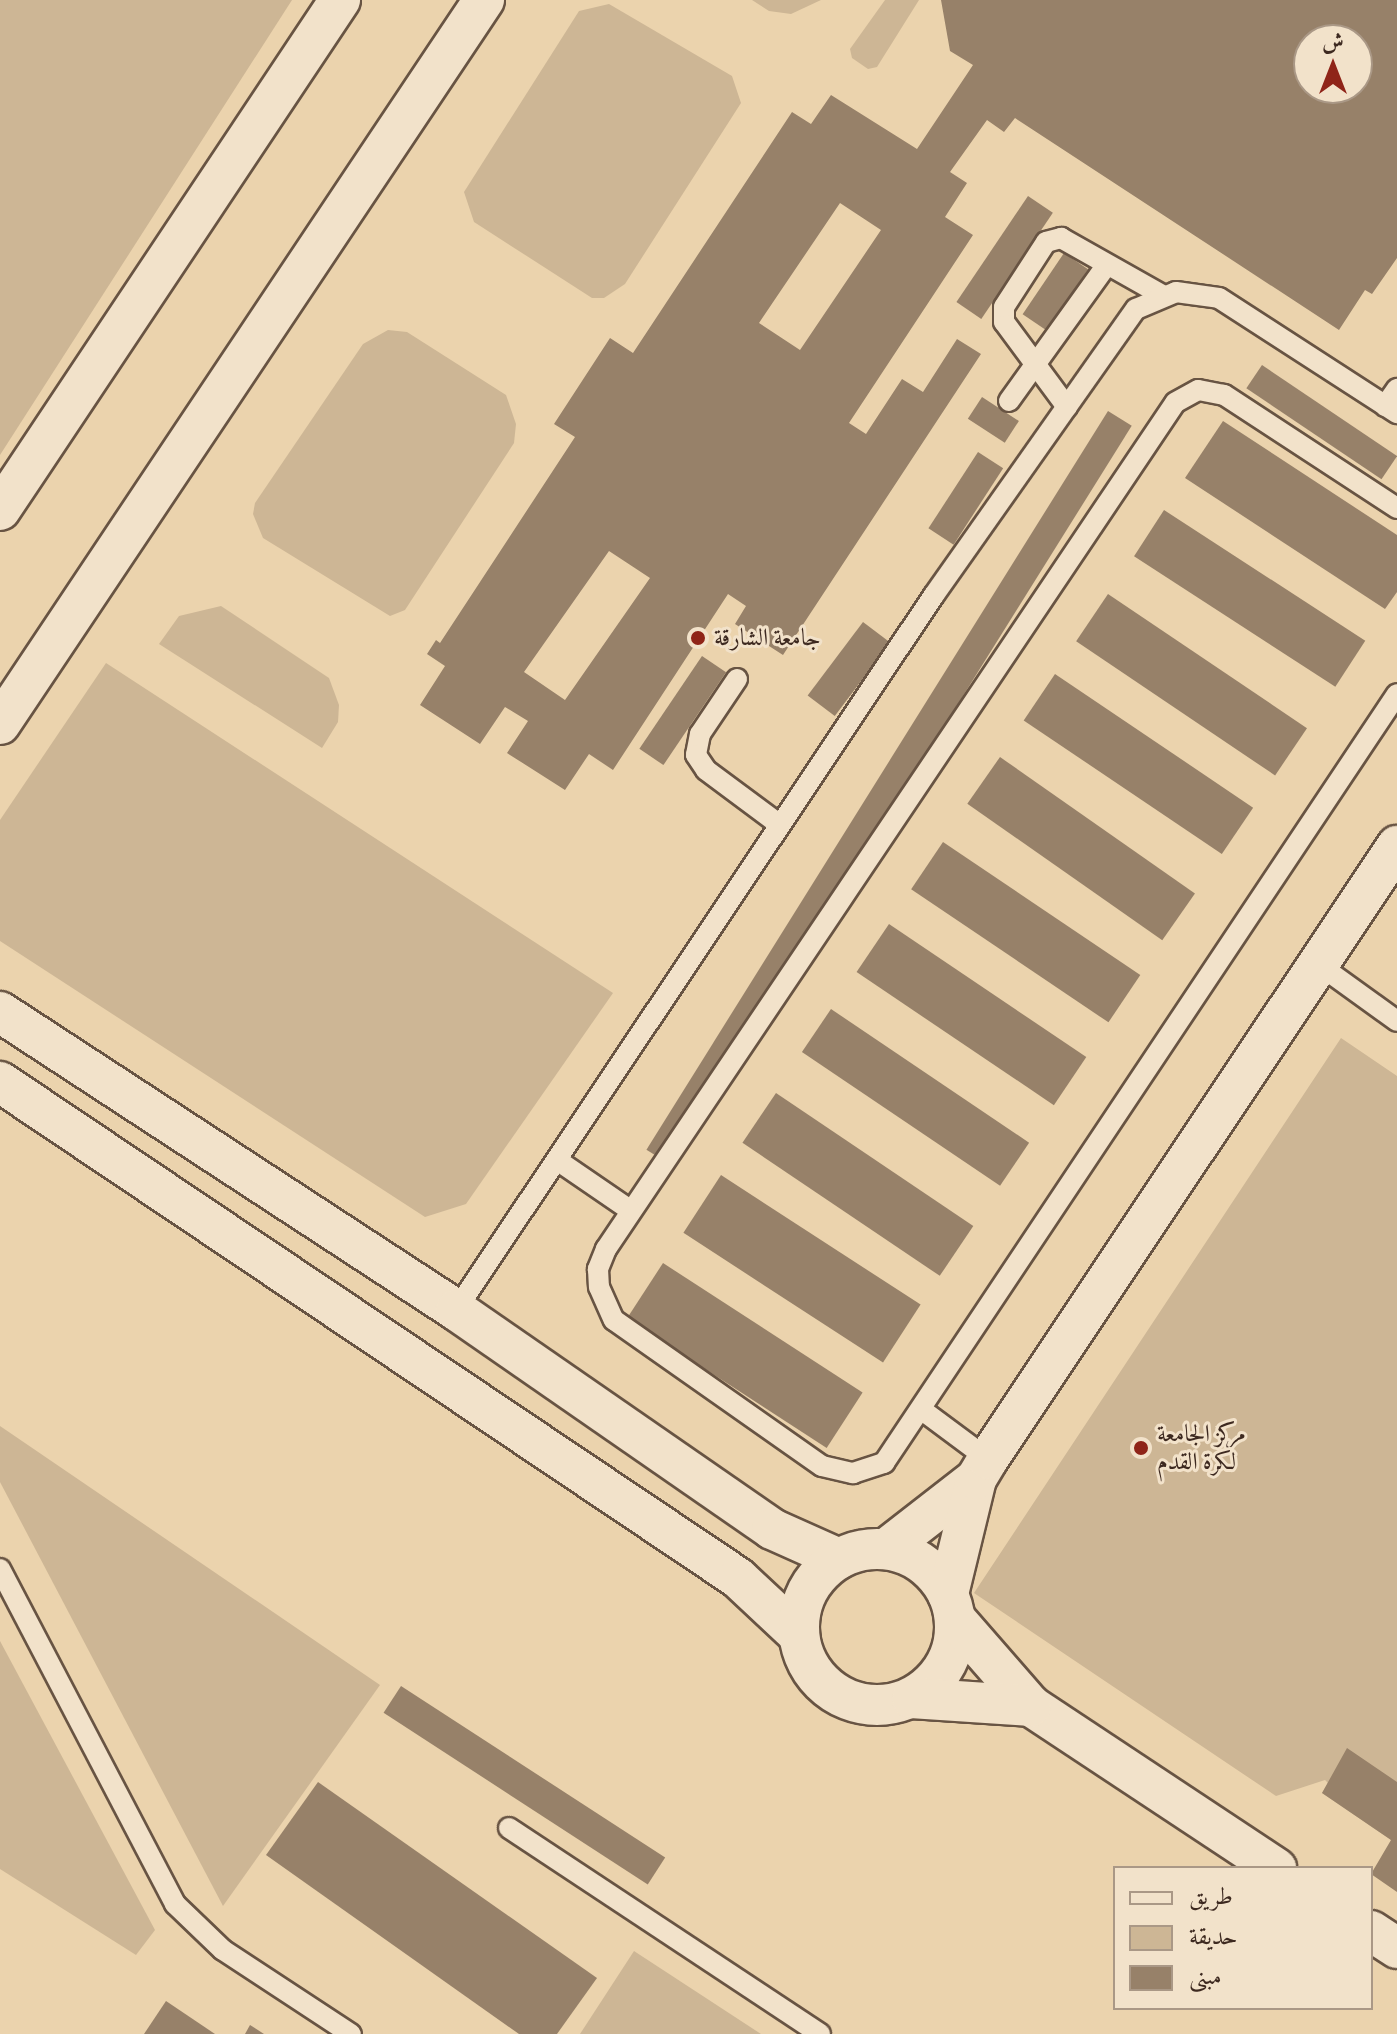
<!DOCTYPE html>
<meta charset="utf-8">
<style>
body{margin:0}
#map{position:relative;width:1397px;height:2034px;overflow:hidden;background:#ebd3ad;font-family:"IM FELL French Canon",Amiri,serif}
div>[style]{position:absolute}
.green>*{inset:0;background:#cdb695}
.building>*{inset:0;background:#978169;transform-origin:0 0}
.roads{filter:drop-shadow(2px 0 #685443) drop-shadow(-2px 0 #685443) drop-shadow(0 2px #685443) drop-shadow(0 -2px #685443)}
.service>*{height:20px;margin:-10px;padding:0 10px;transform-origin:10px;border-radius:10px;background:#f2e2ca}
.minor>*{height:40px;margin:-20px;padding:0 20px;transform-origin:20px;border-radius:20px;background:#f2e2ca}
.minor>.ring{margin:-20px;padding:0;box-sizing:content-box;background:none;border:40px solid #f2e2ca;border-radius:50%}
.dots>*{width:22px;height:22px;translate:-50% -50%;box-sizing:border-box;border:4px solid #f2e2ca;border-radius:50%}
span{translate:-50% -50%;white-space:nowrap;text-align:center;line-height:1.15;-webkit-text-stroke:6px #f2e2ca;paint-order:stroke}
.poi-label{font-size:24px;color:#3d2920}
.left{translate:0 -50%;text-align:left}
.legend{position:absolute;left:1113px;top:1866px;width:260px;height:144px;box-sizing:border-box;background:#f2e2ca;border:2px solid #aa9886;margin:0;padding:10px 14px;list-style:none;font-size:24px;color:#3d2920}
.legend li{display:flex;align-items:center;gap:16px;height:40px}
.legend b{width:40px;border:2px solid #aa9886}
.north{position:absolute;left:1293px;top:24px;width:80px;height:80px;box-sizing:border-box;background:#f2e2ca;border:2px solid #aa9886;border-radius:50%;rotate:0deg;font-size:22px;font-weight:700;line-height:32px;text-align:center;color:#3d2920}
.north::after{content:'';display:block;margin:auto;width:28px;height:36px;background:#8f2418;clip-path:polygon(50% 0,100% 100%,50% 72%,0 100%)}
</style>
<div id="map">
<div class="green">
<div style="clip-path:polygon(0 0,292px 0,0 455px)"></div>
<div style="clip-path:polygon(752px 0,821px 0,791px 14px,769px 11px)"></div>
<div style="clip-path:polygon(885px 0,919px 0,877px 67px,868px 69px,852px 58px,850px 49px)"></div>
<div style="clip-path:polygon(609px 4px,732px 76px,741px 103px,625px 284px,604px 298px,592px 298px,474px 222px,464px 192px,579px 11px)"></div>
<div style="clip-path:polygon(388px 330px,407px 332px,506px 395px,516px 424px,514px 443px,405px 610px,390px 616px,263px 538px,253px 514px,255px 503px,363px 344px)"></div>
<div style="clip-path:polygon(221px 606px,329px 678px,339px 705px,338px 722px,322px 748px,159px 644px,179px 616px)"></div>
<div style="clip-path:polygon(106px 663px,613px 993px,466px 1204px,425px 1217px,0 941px,0 820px)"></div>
<div style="clip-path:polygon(1341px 1038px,1397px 1076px,1397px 1844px,1322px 1793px,1328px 1783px,1325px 1780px,1276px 1796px,974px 1593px)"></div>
<div style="clip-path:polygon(0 1426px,380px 1685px,223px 1906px,0 1482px)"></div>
<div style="clip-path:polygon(0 1641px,155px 1930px,136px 1955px,0 1869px)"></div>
<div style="clip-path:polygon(634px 1951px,761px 2034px,580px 2034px)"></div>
</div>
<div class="building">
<div style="clip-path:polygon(evenodd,941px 0,1397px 0,1397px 258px,1372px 294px,1365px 290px,1339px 330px,1015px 118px,1004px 132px,987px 120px,950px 172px,967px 183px,945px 217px,973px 235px,849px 423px,866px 434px,902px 379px,923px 392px,957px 339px,981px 354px,783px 655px,735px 624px,746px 606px,728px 594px,613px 770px,589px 754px,565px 790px,507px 753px,528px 721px,505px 707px,480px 744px,420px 705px,445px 666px,427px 654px,436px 640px,440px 643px,575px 437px,554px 424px,610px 338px,633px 353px,792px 112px,811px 124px,831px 95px,917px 149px,973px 65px,950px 51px,941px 0,1309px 40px,1357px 40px,1357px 88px,1309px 88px,1309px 40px,941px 0,840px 203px,881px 230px,800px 350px,759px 323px,840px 203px,941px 0,609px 551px,650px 578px,565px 700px,524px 672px,609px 551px)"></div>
<div style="left:1028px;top:196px;width:30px;height:128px;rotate:34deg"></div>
<div style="left:1064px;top:253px;width:29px;height:74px;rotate:34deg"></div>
<div style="left:1262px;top:365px;width:163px;height:28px;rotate:34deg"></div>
<div style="left:982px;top:397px;width:44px;height:26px;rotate:33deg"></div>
<div style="left:1108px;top:411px;width:28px;height:871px;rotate:32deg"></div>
<div style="clip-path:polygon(1223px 421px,1397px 535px,1397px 592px,1385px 609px,1185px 478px)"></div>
<div style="left:978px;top:452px;width:30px;height:91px;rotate:33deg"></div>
<div style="left:1164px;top:510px;width:240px;height:55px;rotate:33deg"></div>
<div style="left:1108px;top:594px;width:240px;height:57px;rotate:34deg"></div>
<div style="left:863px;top:622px;width:34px;height:92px;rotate:37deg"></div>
<div style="left:702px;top:656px;width:29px;height:112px;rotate:34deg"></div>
<div style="left:1055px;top:674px;width:239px;height:56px;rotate:34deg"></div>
<div style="left:1000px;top:757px;width:238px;height:57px;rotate:35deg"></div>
<div style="left:943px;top:842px;width:238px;height:57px;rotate:34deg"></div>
<div style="left:889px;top:924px;width:238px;height:58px;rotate:34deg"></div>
<div style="left:831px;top:1009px;width:239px;height:52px;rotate:34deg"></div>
<div style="left:776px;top:1093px;width:238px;height:60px;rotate:34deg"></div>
<div style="left:721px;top:1175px;width:238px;height:69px;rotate:33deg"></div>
<div style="left:663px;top:1263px;width:238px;height:66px;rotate:33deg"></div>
<div style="left:401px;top:1686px;width:315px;height:32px;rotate:33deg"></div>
<div style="clip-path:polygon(1347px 1748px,1397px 1782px,1397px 1892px,1371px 1874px,1391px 1840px,1322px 1793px)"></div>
<div style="clip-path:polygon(318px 1782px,597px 1978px,557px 2034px,519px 2034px,266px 1855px)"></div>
<div style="clip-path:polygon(166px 2001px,215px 2034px,144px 2034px)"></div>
<div style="clip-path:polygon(250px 2025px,264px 2034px,245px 2034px)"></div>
</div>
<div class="roads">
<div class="service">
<div style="left:1009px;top:401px;width:166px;rotate:-54.3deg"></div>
<div style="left:1385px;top:406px;width:21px;rotate:-55deg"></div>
<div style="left:1067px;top:407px;width:106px;rotate:-126.5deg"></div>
<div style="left:1004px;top:322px;width:15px;rotate:-90deg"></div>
<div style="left:1004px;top:307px;width:77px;rotate:-57.1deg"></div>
<div style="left:1046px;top:242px;width:16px;rotate:-15deg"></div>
<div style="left:1061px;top:238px;width:116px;rotate:29.4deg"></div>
<div style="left:1397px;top:508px;width:207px;rotate:-146.8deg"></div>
<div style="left:1224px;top:395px;width:26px;rotate:-169deg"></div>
<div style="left:1198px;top:390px;width:26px;rotate:151deg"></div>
<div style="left:1175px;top:403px;width:1020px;rotate:123.92deg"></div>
<div style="left:606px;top:1249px;width:22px;rotate:112deg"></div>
<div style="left:598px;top:1269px;width:18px;rotate:87deg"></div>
<div style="left:599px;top:1287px;width:36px;rotate:66deg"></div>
<div style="left:614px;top:1320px;width:254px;rotate:35.1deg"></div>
<div style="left:822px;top:1466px;width:32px;rotate:13deg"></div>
<div style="left:853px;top:1473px;width:33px;rotate:-18deg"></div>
<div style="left:884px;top:1463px;width:924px;rotate:-56.29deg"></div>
<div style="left:737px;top:679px;width:66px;rotate:123.9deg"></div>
<div style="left:700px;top:734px;width:21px;rotate:101deg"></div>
<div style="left:696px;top:755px;width:18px;rotate:56deg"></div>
<div style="left:706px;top:770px;width:92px;rotate:36.6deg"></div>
<div style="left:1318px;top:964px;width:97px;rotate:35.8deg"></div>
<div style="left:557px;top:1160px;width:88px;rotate:34.4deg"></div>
<div style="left:456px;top:1310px;width:860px;rotate:-56.24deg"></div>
<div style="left:934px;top:595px;width:350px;rotate:-54.8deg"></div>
<div style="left:1136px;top:309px;width:43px;rotate:-23deg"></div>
<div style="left:1176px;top:292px;width:43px;rotate:7.9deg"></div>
<div style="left:1219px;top:298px;width:212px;rotate:32.9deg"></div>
<div style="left:922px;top:1410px;width:82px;rotate:36.6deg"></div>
<div style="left:0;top:1569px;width:378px;rotate:62.4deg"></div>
<div style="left:175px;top:1904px;width:66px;rotate:43.8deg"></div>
<div style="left:223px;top:1950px;width:153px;rotate:33.3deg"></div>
<div style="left:509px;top:1828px;width:373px;rotate:33.5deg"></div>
</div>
<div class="minor">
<div style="left:0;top:510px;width:613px;rotate:-56.31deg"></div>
<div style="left:0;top:724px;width:871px;rotate:-56.24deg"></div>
<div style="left:0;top:1012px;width:545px;rotate:33.16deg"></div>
<div style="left:456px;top:1310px;width:384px;rotate:34.7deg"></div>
<div style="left:772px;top:1529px;width:73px;rotate:24.1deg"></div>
<div style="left:0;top:1082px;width:889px;rotate:33.9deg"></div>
<div style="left:738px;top:1578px;width:83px;rotate:43.1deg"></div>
<div style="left:886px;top:1549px;width:114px;rotate:-37.9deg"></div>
<div class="ring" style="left:799px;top:1549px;width:116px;height:116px"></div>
<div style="left:948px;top:1594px;width:118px;rotate:-76.3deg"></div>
<div style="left:976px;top:1479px;width:23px;rotate:-59deg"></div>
<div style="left:988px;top:1459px;width:737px;rotate:-56.29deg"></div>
<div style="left:956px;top:1620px;width:114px;rotate:48.9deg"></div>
<div style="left:1031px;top:1706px;width:294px;rotate:33.5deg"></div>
<div style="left:912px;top:1698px;width:119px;rotate:3.8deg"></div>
<div style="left:1371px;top:1931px;width:31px;rotate:33deg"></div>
</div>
</div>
<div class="dots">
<div style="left:698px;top:638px;background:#8f2418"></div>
<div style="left:1141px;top:1448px;background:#8f2418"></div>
</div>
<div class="poi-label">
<span class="left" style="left:714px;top:638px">جامعة الشارقة</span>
<span class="left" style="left:1157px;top:1448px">مركز الجامعة<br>لكرة القدم</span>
</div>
<ul class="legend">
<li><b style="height:10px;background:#f2e2ca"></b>طريق</li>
<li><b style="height:22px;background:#cdb695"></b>حديقة</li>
<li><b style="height:22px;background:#978169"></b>مبنى</li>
</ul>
<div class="north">ش</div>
</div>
